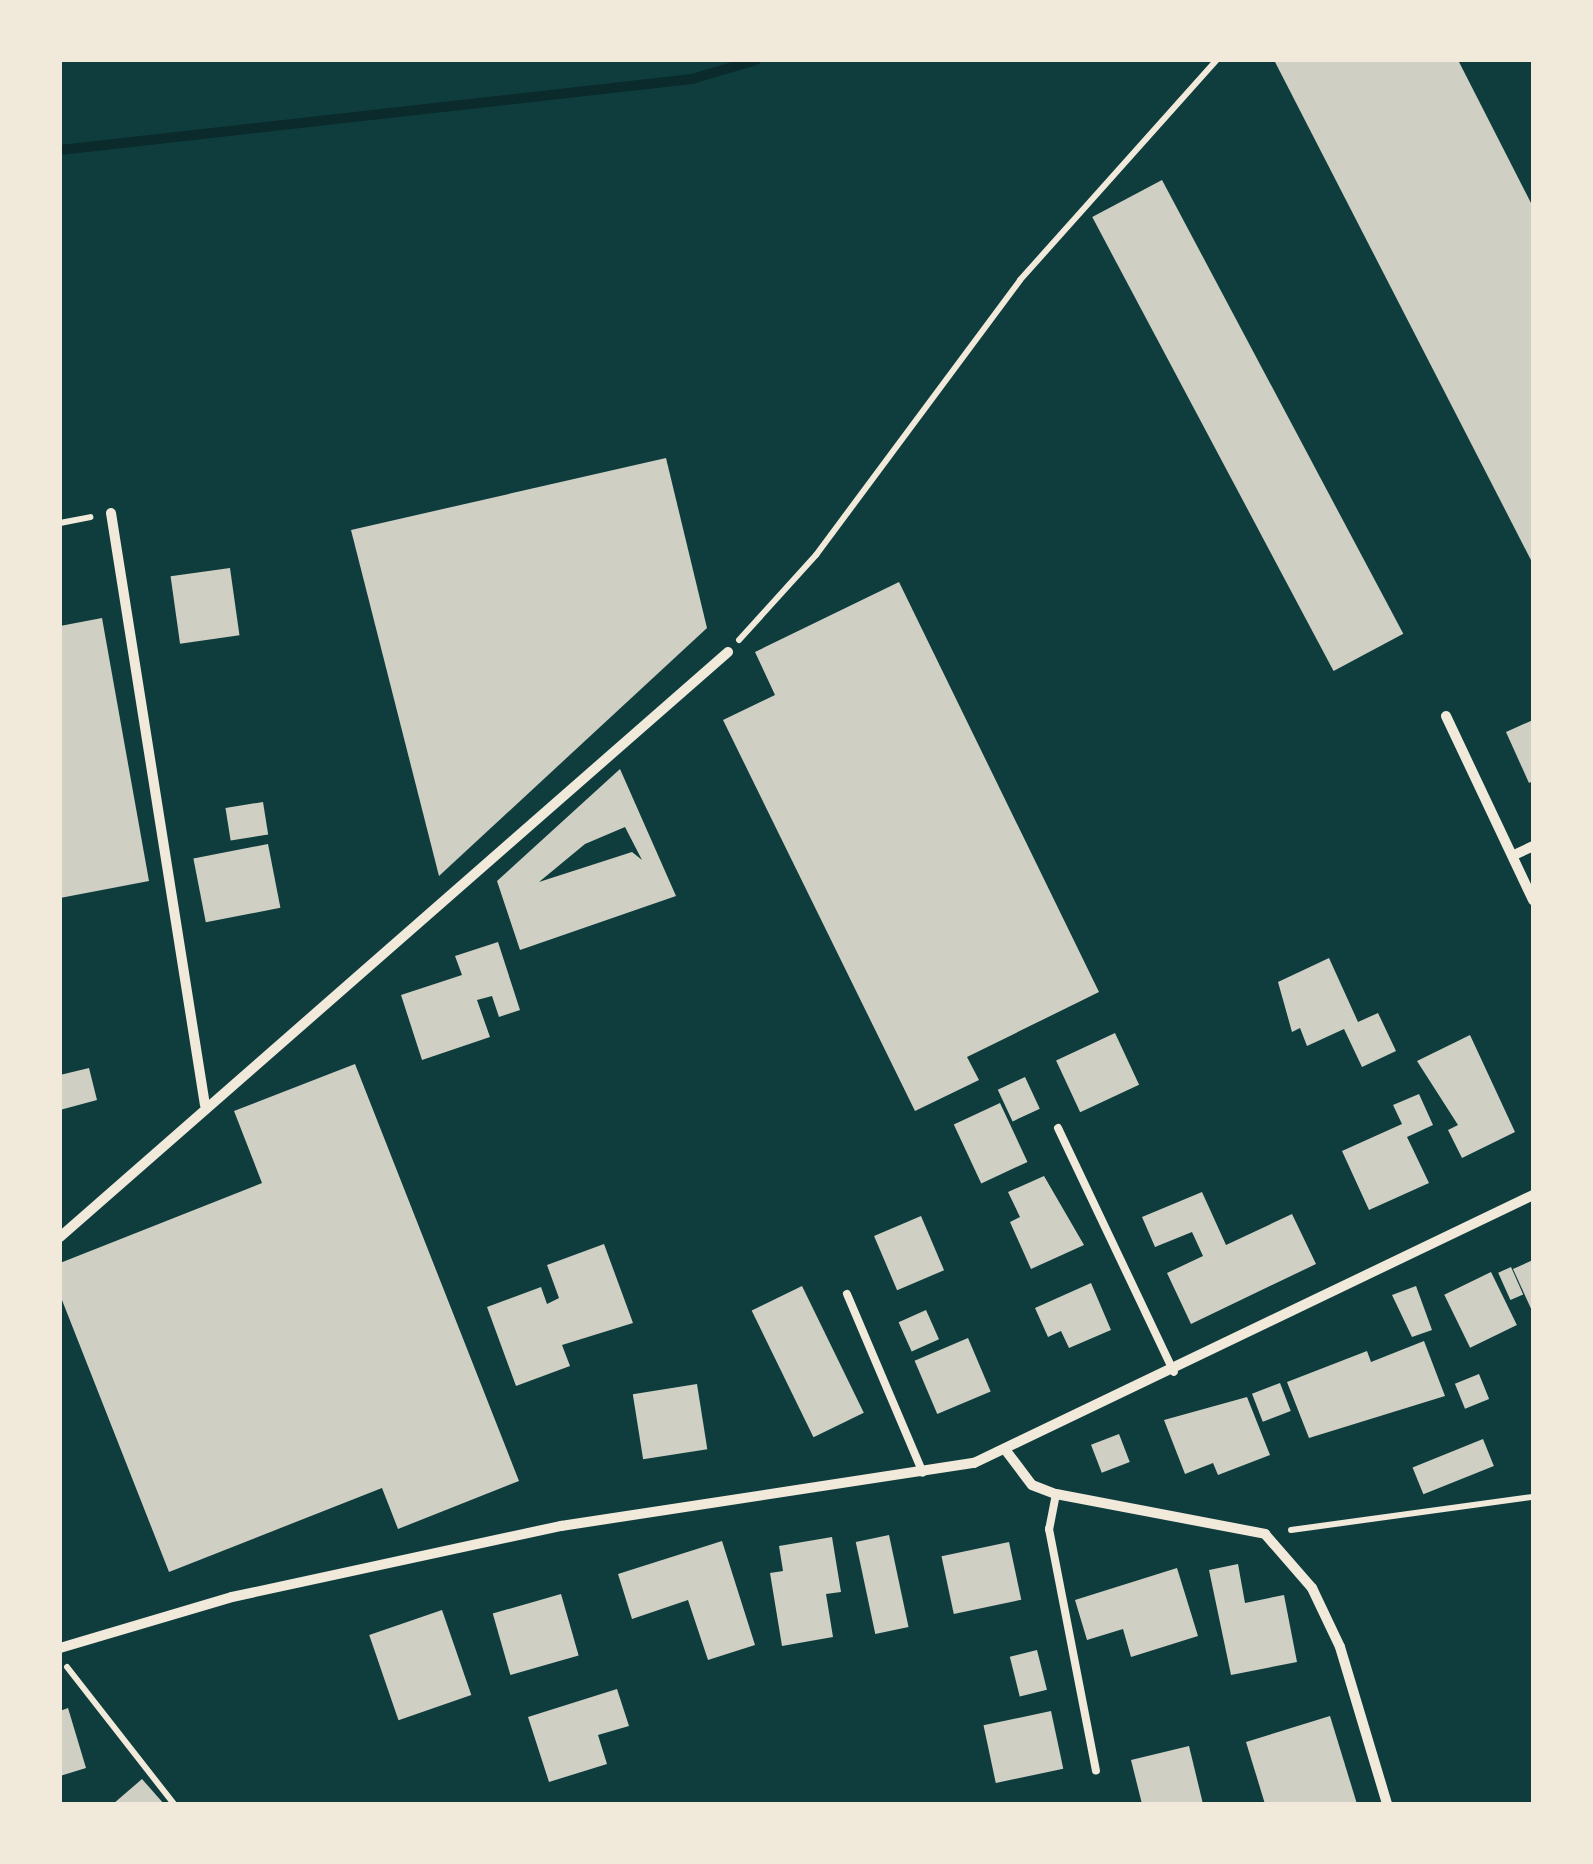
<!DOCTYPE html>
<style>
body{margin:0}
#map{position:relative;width:1593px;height:1864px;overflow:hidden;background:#0f3d3e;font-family:"Work Sans",sans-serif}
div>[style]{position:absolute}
.stream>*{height:10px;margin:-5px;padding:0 5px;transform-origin:5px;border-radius:5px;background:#0a2a2b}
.building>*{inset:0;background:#cfcfc3;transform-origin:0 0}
.path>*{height:6px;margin:-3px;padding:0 3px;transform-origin:3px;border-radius:3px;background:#f1e9da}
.service>*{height:8px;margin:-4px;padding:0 4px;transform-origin:4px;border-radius:4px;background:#f1e9da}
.minor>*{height:10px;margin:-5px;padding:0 5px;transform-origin:5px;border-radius:5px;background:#f1e9da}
span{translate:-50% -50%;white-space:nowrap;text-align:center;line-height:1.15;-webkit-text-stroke:8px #f1e9da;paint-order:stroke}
.frame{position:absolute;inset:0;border:62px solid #f1e9da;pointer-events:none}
</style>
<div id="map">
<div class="stream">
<div style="left:60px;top:150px;width:636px;rotate:-6.41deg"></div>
<div style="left:692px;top:79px;width:67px;rotate:-16.5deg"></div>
</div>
<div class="building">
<div style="clip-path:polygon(1274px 60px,1458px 60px,1533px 207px,1533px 564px)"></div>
<div style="left:1162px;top:180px;width:514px;height:79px;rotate:62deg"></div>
<div style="clip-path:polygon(666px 458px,707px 628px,439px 876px,351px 530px)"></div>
<div style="left:230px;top:568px;width:68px;height:60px;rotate:82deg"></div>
<div style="clip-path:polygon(899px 582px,1099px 992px,967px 1057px,979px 1080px,915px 1111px,723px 720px,775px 695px,755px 652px)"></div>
<div style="clip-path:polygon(102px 618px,149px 881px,60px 898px,60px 626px)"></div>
<div style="clip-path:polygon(1533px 720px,1533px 781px,1529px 783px,1506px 732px)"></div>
<div style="clip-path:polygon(evenodd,620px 769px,676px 896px,520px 950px,497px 881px,620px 769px,625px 827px,642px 860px,632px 852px,539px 882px,585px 844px,625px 827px)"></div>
<div style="left:263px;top:802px;width:33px;height:38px;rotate:81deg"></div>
<div style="left:268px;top:844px;width:65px;height:76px;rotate:79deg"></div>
<div style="clip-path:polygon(498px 942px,520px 1010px,499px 1017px,492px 996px,477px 1000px,490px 1037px,422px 1060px,401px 995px,462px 975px,455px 956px)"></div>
<div style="clip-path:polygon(1329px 958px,1358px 1022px,1378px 1013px,1396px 1051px,1362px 1067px,1344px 1029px,1307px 1046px,1300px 1028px,1292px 1032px,1278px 982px)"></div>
<div style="left:1115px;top:1033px;width:57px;height:65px;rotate:65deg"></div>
<div style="clip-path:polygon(1470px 1035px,1515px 1132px,1462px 1158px,1448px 1130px,1458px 1125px,1417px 1061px)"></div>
<div style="clip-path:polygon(355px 1064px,519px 1481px,398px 1529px,382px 1488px,169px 1572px,60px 1295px,60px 1263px,262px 1183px,234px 1111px)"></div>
<div style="clip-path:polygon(89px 1068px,97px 1100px,60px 1110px,60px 1075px)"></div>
<div style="left:1025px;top:1077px;width:35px;height:30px;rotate:65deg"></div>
<div style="clip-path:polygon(1419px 1094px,1433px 1125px,1407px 1137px,1429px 1183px,1369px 1210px,1342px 1151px,1402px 1124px,1393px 1105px)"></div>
<div style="left:1000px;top:1103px;width:65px;height:51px;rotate:65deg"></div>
<div style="clip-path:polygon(1044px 1176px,1084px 1245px,1031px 1269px,1010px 1222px,1020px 1217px,1008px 1192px)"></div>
<div style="clip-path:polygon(1202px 1192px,1226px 1245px,1292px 1214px,1316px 1264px,1191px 1324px,1167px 1273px,1203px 1256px,1192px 1232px,1155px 1247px,1142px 1217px)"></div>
<div style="left:921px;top:1216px;width:59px;height:51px;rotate:67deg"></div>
<div style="clip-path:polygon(604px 1244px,633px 1323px,562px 1345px,570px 1366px,516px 1386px,487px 1307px,541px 1287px,547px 1304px,559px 1298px,547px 1265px)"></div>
<div style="clip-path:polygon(1533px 1260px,1533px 1313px,1513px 1269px)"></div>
<div style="left:1511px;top:1267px;width:30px;height:14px;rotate:66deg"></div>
<div style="left:1491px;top:1272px;width:59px;height:52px;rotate:64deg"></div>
<div style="clip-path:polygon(1091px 1283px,1111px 1330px,1069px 1348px,1061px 1331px,1048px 1337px,1035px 1308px)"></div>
<div style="left:802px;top:1286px;width:141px;height:56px;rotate:64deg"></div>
<div style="clip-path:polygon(1416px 1286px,1432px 1330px,1412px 1337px,1392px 1295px)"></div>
<div style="left:926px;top:1310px;width:32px;height:30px;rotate:66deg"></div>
<div style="left:968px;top:1338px;width:58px;height:58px;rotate:67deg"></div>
<div style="clip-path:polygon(1424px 1341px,1445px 1396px,1309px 1438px,1287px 1382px,1367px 1351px,1371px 1362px)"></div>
<div style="left:1479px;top:1374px;width:27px;height:26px;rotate:68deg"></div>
<div style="left:1280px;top:1383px;width:30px;height:30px;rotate:69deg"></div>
<div style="left:697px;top:1384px;width:66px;height:65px;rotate:81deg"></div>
<div style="clip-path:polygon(1247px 1397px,1270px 1455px,1218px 1475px,1213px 1463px,1185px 1474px,1164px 1420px)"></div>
<div style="left:1119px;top:1434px;width:30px;height:30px;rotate:69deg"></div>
<div style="left:1483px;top:1439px;width:29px;height:76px;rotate:68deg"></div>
<div style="left:889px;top:1535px;width:94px;height:34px;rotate:78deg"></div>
<div style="clip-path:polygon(832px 1537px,841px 1592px,826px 1594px,833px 1637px,782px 1646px,770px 1573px,783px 1571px,779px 1546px)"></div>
<div style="clip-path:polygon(722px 1541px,755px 1645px,708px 1660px,688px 1600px,632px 1619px,618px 1574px)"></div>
<div style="left:1009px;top:1542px;width:59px;height:69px;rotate:78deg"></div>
<div style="clip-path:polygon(1238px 1564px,1245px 1603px,1284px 1595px,1297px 1662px,1231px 1675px,1209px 1570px)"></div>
<div style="clip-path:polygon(1177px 1568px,1198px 1636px,1131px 1657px,1123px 1629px,1087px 1640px,1075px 1600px)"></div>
<div style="left:561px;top:1594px;width:64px;height:71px;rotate:74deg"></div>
<div style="left:442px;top:1610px;width:90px;height:77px;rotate:71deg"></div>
<div style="left:1037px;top:1650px;width:41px;height:28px;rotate:76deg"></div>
<div style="clip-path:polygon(617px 1689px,629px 1726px,598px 1735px,607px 1764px,549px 1782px,528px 1717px)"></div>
<div style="clip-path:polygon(68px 1708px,86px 1768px,60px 1776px,60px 1711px)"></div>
<div style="left:1051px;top:1711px;width:59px;height:69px;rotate:78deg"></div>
<div style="clip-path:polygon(1330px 1716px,1357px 1804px,1265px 1804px,1246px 1742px)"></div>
<div style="clip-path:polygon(1189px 1746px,1203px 1804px,1142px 1804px,1131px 1760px)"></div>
<div style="clip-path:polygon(142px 1779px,164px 1804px,113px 1804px)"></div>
</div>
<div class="path">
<div style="left:60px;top:523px;width:31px;rotate:-11deg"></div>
<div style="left:739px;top:640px;width:115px;rotate:-47.8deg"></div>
<div style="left:816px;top:555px;width:342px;rotate:-53.4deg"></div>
<div style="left:1020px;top:280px;width:295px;rotate:-48.2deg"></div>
<div style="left:1291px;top:1530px;width:244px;rotate:-7.8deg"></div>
<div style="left:67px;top:1667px;width:174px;rotate:52deg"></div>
</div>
<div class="service">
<div style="left:1058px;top:1128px;width:270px;rotate:64.6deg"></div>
<div style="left:847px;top:1294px;width:194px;rotate:67deg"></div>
<div style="left:1056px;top:1494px;width:36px;rotate:101deg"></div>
<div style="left:1049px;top:1529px;width:246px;rotate:79deg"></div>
</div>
<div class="minor">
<div style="left:111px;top:513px;width:599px;rotate:80.98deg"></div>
<div style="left:1446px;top:716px;width:204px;rotate:64.7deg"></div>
<div style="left:1514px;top:855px;width:21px;rotate:-25deg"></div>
<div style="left:60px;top:1237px;width:888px;rotate:-41.21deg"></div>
<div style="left:1007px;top:1452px;width:41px;rotate:52.9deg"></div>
<div style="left:1032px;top:1485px;width:26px;rotate:21deg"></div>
<div style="left:1056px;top:1494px;width:213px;rotate:10.8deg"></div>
<div style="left:1265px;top:1534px;width:72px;rotate:49deg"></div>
<div style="left:1312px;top:1588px;width:65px;rotate:64.6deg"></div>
<div style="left:1340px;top:1647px;width:164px;rotate:73.3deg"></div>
<div style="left:60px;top:1648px;width:179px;rotate:-16.5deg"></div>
<div style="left:232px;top:1597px;width:337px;rotate:-12.2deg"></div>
<div style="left:561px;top:1526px;width:418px;rotate:-8.7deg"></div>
<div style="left:974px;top:1463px;width:620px;rotate:-25.61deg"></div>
</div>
<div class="frame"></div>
</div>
